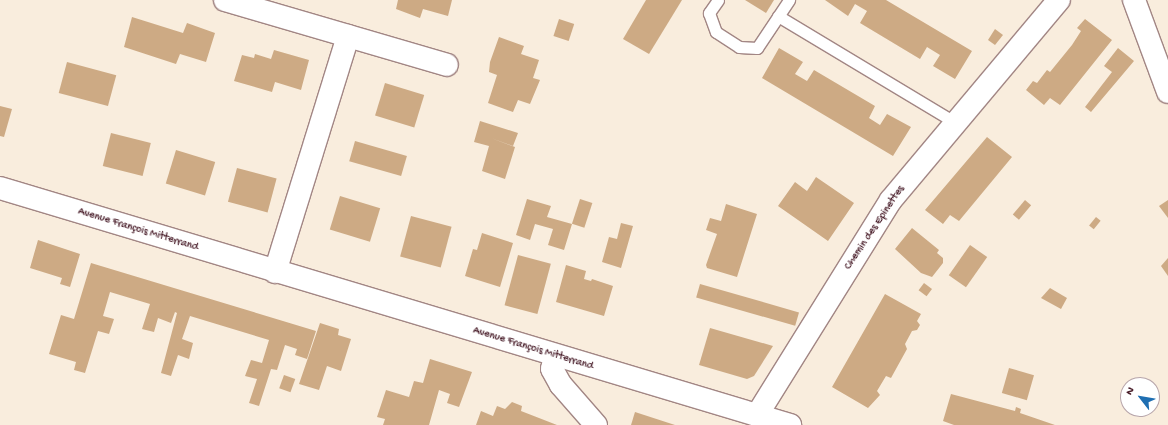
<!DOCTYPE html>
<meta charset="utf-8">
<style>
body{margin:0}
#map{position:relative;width:1168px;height:425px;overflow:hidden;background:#f9eddd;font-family:"Gochi Hand",sans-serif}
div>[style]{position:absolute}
.building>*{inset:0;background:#cdaa84;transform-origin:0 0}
.roads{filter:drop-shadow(1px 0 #a28684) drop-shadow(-1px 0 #a28684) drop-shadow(0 1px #a28684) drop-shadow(0 -1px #a28684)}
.service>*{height:11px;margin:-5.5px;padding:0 5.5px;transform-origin:5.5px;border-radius:5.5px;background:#fff}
.minor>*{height:22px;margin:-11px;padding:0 11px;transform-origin:11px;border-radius:11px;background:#fff}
.secondary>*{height:22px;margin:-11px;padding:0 11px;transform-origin:11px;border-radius:11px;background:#fff}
span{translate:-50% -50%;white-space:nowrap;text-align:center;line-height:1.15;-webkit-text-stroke:3px #fff;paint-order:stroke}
.street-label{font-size:11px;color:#4a1f2b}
.north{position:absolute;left:1120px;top:377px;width:40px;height:40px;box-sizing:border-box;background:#fff;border:1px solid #b7a5aa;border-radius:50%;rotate:301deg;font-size:11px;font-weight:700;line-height:16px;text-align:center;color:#4a1f2b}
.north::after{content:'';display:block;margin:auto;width:14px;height:18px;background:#1f6fb2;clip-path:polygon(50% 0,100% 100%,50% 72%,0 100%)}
</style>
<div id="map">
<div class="building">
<div style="clip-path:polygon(398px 0,452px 0,448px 16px,423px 9px,420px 18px,396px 9px)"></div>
<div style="clip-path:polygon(646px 0,682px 0,649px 54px,623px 39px)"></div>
<div style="clip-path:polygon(745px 0,774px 0,766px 13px)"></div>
<div style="clip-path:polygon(825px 0,886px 0,972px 51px,955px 79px,933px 66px,940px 55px,927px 47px,920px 59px,860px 23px,867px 11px,855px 4px,848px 16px)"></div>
<div style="clip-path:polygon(132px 17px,183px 33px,187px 23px,215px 33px,206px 62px,180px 54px,176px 64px,124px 47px)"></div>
<div style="left:559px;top:19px;width:16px;height:18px;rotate:18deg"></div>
<div style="clip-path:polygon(1085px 19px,1112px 40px,1060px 105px,1050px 98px,1044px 105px,1026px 90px,1033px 81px,1037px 83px,1047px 70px,1050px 72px,1072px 45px,1081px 31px,1077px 28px)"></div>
<div style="clip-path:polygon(995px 29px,1003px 35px,995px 45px,988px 40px)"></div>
<div style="clip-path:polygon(499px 37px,524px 46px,521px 54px,539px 60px,533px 78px,540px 80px,530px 104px,518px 100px,513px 112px,488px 103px,497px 75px,489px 72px,490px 62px)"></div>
<div style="clip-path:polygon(779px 48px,803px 62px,795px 74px,807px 81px,814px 70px,875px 106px,869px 118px,880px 125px,887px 114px,911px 127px,893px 156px,762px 78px)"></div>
<div style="clip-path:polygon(1118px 48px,1134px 61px,1091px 112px,1085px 107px,1112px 72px,1104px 66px)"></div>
<div style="clip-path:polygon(274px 50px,309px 60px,301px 90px,275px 82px,272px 92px,234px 81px,242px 55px,254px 58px,255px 54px,271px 59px)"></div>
<div style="left:67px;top:62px;width:51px;height:32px;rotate:15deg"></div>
<div style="left:385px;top:83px;width:41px;height:34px;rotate:17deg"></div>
<div style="clip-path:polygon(0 106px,12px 109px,4px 137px,0 136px)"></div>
<div style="clip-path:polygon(480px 121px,518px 133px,513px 146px,491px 138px,515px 147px,505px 179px,482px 171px,489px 146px,474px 142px)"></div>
<div style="left:111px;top:133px;width:41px;height:34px;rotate:14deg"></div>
<div style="clip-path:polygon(987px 137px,1012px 157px,959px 221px,950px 215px,943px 224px,925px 210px)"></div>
<div style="left:355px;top:141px;width:54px;height:21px;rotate:16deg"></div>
<div style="left:176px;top:150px;width:41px;height:35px;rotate:17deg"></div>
<div style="left:237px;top:168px;width:41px;height:35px;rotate:15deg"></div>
<div style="clip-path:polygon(816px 177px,854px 203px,828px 241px,778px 206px,795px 182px,807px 191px)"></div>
<div style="left:340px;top:196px;width:42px;height:35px;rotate:17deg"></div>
<div style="clip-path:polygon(527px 199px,551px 206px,547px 217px,572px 224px,564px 250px,548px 245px,553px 229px,535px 224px,530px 240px,516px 235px)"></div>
<div style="left:580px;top:199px;width:13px;height:26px;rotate:18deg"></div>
<div style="left:1025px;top:200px;width:8px;height:19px;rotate:40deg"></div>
<div style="clip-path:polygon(1168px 200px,1168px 218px,1159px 206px)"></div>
<div style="clip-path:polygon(726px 204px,757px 214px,737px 277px,707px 268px,706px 265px,717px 234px,706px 230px,710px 218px,721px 221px)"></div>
<div style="left:411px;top:216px;width:42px;height:42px;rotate:15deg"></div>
<div style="left:1096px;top:217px;width:6px;height:11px;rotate:39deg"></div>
<div style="clip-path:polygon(621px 223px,633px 226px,621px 268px,602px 262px,609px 237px,617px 239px)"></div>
<div style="clip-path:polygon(912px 228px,939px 250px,937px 253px,943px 258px,943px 263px,932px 277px,921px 273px,895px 249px)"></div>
<div style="clip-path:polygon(482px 233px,513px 243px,500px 287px,465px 276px,473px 249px,477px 250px)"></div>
<div style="clip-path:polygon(38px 240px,80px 254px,70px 287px,60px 284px,62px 278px,30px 268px)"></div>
<div style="left:970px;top:245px;width:21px;height:37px;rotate:35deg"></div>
<div style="left:518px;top:255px;width:34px;height:52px;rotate:15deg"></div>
<div style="clip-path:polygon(1168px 258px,1168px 276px,1161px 266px)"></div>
<div style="clip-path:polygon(91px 263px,316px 331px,307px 359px,295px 355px,297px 349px,285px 345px,277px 370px,271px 369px,259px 406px,249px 403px,257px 379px,245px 376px,251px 360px,262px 363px,269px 340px,190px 316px,182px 339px,193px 343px,189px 359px,178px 355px,171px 376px,161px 373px,177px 313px,175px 312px,171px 323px,158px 318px,154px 332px,142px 329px,150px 304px,110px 292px,103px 316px,114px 319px,109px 334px,98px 331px,85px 373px,74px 370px,76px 362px,49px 354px,61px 315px,74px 319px)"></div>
<div style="clip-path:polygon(566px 265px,586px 271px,584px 279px,591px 281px,592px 279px,613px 286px,604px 316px,556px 302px)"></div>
<div style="left:924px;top:283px;width:10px;height:9px;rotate:37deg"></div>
<div style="left:700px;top:284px;width:103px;height:14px;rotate:16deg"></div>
<div style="clip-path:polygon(1050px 288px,1067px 298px,1061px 309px,1041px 298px)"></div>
<div style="clip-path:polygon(885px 294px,921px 314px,917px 321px,920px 325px,917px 330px,912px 331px,905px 344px,907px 349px,891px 378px,886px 376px,877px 391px,880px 395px,868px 408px,832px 387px)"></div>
<div style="clip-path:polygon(320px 323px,339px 329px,338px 335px,351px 339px,341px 371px,327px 366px,319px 390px,299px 384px)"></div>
<div style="clip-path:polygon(710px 328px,773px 346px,754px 376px,747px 379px,699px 365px)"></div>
<div style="clip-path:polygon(430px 359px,472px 372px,459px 407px,447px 403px,450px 394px,439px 390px,429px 425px,383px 425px,385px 419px,377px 417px,386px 390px,409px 397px,414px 381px,423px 383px)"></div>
<div style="left:1009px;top:368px;width:26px;height:26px;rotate:16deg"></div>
<div style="left:284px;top:375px;width:12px;height:14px;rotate:20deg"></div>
<div style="clip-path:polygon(951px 394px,1015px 411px,1016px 407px,1021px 409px,1020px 413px,1055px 425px,954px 425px,943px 421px)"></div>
<div style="clip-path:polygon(512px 402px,522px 406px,521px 411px,557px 425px,476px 425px,481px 411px,493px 416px,497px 406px,505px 409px)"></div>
<div style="clip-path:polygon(635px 412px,675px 425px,631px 425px)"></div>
</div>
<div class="roads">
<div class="service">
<div style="left:718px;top:0;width:16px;rotate:125deg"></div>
<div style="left:709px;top:13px;width:20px;rotate:70deg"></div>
<div style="left:716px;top:32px;width:27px;rotate:33deg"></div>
<div style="left:739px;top:47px;width:18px;rotate:3deg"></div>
<div style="left:757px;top:48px;width:58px;rotate:-56.3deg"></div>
<div style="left:778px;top:16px;width:208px;rotate:31deg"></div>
</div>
<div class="minor">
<div style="left:225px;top:0;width:231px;rotate:16.3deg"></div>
<div style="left:1134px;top:0;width:98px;rotate:69.7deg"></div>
<div style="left:275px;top:272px;width:247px;rotate:-72.8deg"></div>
<div style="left:555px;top:356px;width:13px;rotate:103deg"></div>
<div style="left:552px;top:369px;width:18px;rotate:61deg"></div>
<div style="left:561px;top:385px;width:53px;rotate:48.8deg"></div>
<div style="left:757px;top:415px;width:253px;rotate:-58.1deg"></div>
<div style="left:891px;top:200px;width:261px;rotate:-50deg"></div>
</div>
<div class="secondary">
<div style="left:0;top:188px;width:825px;rotate:16.7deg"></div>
</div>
</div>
<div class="street-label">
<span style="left:875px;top:228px;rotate:-56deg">Chemin des Epinettes</span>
<span style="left:138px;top:230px;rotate:17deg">Avenue François Mitterrand</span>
<span style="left:533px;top:349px;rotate:17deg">Avenue François Mitterrand</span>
</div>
<div class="north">N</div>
</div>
